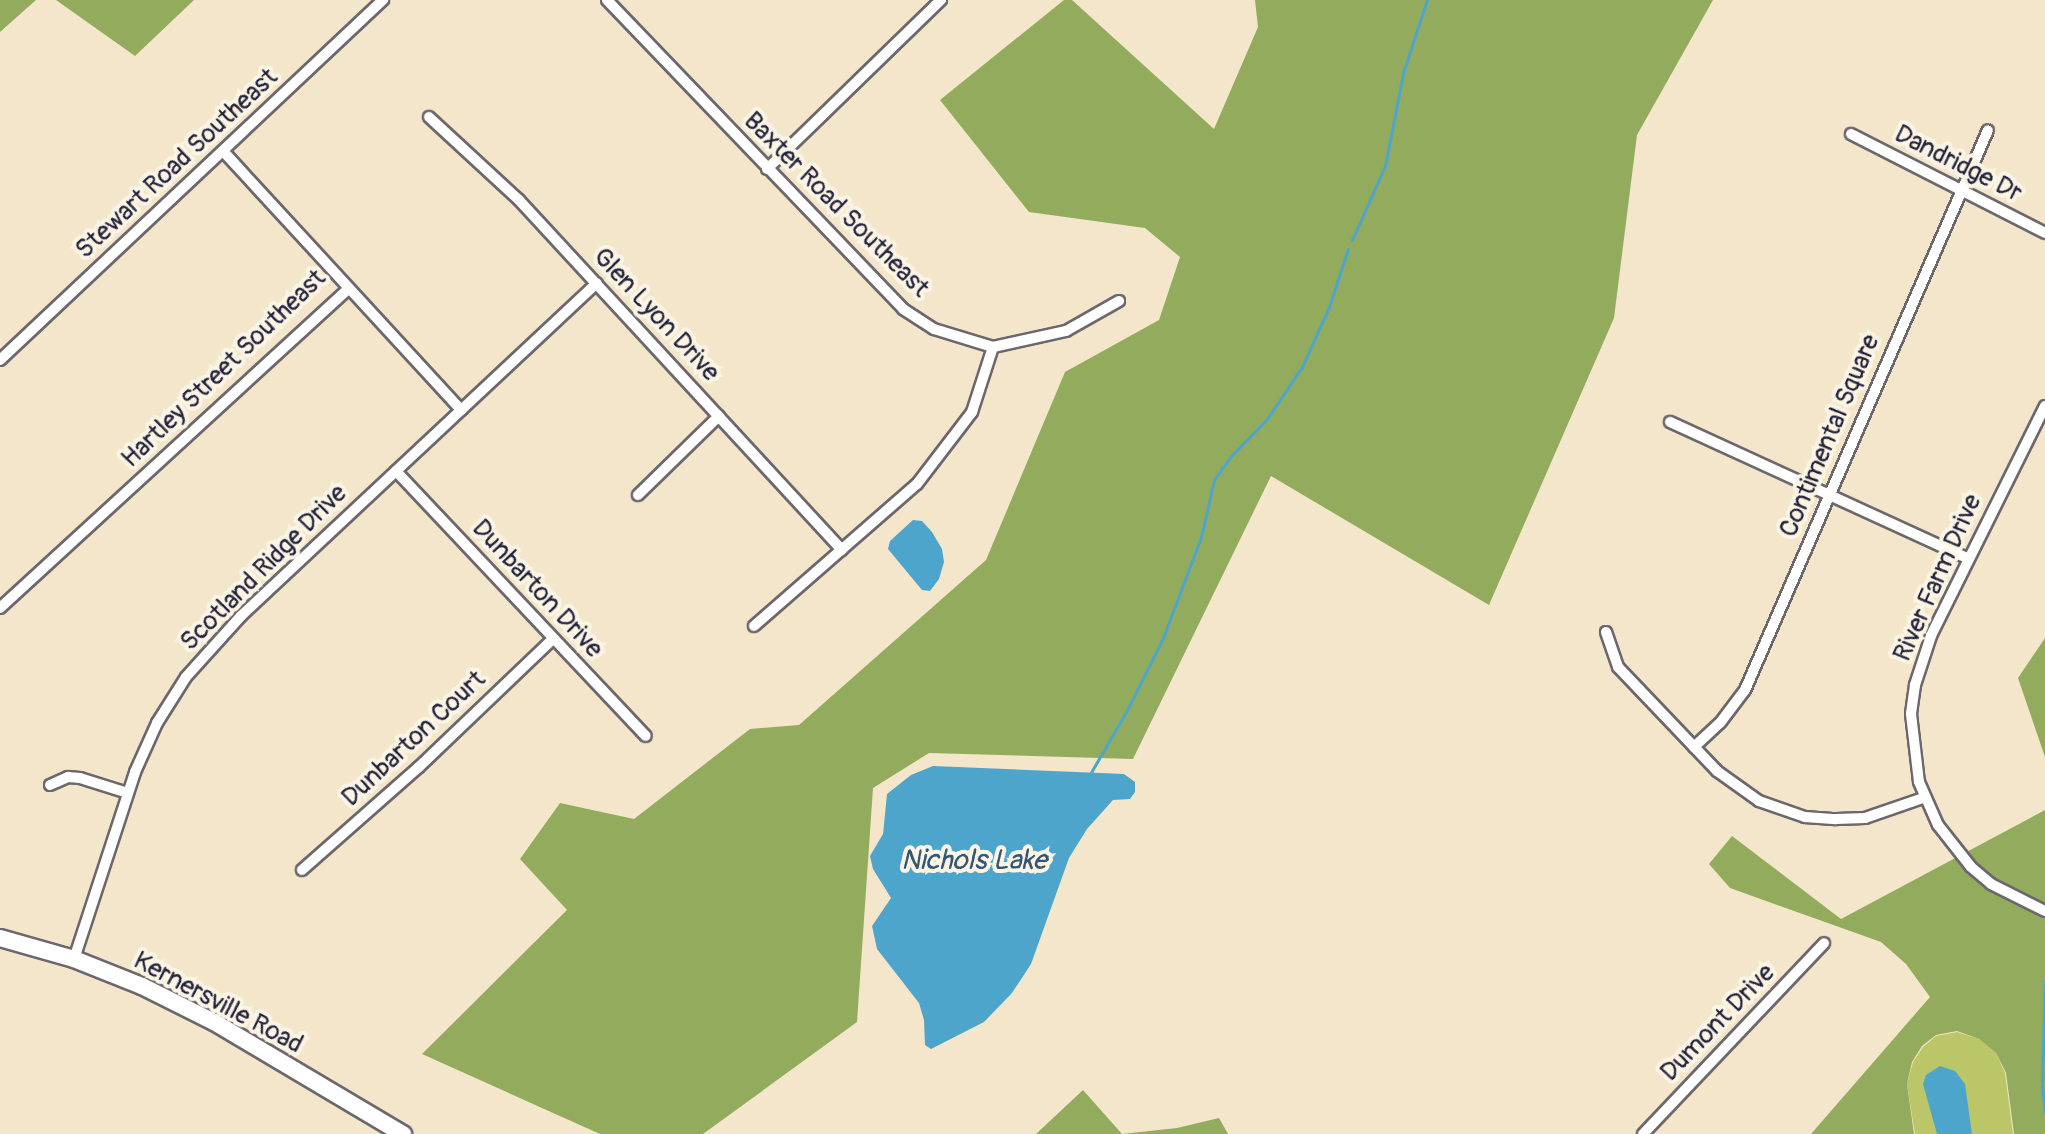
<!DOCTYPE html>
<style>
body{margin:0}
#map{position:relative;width:2045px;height:1134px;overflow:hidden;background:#f4e6cb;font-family:Pangolin,sans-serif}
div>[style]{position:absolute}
.green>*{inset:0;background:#bac668}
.forest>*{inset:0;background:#93ab5c}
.water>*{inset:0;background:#4ea5cb}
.stream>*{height:3px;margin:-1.5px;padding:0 1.5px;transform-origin:1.5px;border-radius:1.5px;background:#4ea5cb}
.roads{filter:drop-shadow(2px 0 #6c676d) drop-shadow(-2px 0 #6c676d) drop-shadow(0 2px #6c676d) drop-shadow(0 -2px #6c676d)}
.street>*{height:10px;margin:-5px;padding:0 5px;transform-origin:5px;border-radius:5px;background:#fff}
.primary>*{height:16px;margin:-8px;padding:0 8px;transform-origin:8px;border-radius:8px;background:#fff}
span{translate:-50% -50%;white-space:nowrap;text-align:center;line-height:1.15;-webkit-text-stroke:8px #fcf5e5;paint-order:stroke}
.street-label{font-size:26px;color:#22223b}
.water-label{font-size:28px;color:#345675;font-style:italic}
</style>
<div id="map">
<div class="green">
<div style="clip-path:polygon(1957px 1032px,1979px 1039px,1996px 1053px,2005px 1073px,2013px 1134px,1915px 1134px,1907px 1084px,1913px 1062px,1923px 1047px,1936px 1036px)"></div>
</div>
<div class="forest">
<div style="clip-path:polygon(0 0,36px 0,0 32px)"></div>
<div style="clip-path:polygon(56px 0,194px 0,135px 56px)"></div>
<div style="clip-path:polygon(1064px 0,1072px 0,1214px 129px,1258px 27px,1255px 0,1713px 0,1637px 135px,1614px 318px,1489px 605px,1271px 476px,1133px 759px,929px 753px,873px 788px,857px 1022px,703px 1134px,600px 1134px,422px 1054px,567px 910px,520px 859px,560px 803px,634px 819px,750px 729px,799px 725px,986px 560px,1065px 372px,1159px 320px,1180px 257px,1145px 228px,1029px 212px,940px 100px)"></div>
<div style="clip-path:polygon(2045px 638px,2045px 757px,2018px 678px)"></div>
<div style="clip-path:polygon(2045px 810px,2045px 1134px,2014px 1134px,2006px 1073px,1996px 1053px,1979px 1039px,1957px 1031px,1936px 1035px,1922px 1046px,1912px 1062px,1907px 1084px,1914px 1134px,1811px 1134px,1930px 997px,1906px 964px,1881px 942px,1730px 888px,1709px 864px,1732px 836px,1841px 919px)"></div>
<div style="clip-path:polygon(1083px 1090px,1122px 1134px,1177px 1128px,1219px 1118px,1228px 1134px,1036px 1134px)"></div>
</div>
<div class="water">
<div style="clip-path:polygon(913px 520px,922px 521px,932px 532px,942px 549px,944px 562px,939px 579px,930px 591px,922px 590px,888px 549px,890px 541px)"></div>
<div style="clip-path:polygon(933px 766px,1124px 774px,1135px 782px,1135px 792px,1130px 799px,1113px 800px,1087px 829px,1069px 858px,1031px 964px,1012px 993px,984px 1022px,931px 1049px,925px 1045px,924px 1020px,919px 1003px,877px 949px,872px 926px,891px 898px,873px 869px,870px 856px,883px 834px,887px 794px,911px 775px)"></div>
<div style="clip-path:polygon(1940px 1066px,1955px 1071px,1965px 1084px,1972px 1134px,1937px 1134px,1923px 1084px,1926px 1075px)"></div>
</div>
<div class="stream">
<div style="left:1352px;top:240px;width:81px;rotate:-66deg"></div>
<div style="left:1385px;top:166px;width:95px;rotate:-79deg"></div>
<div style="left:1403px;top:73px;width:77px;rotate:-71.8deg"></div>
<div style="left:1090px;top:774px;width:72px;rotate:-59.9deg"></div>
<div style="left:1126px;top:712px;width:83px;rotate:-63.4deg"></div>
<div style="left:1163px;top:638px;width:108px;rotate:-69.4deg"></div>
<div style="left:1201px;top:537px;width:58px;rotate:-77.2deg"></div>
<div style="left:1214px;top:480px;width:29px;rotate:-55deg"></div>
<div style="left:1231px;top:456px;width:52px;rotate:-45.8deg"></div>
<div style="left:1267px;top:419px;width:63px;rotate:-56.1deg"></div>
<div style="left:1302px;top:367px;width:66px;rotate:-65.8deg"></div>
<div style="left:1329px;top:307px;width:61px;rotate:-71.9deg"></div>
<div style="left:2045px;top:981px;width:104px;rotate:91.7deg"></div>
<div style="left:2042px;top:1085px;width:28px;rotate:84deg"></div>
</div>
<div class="roads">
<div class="street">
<div style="left:607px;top:0;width:428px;rotate:46.2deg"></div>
<div style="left:903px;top:309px;width:37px;rotate:33deg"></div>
<div style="left:934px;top:329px;width:62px;rotate:17deg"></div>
<div style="left:993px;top:347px;width:75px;rotate:-12.4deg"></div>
<div style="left:1066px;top:331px;width:61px;rotate:-29.5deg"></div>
<div style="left:429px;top:117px;width:122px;rotate:42.7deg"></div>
<div style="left:519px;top:200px;width:476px;rotate:47.3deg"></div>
<div style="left:1851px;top:134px;width:218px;rotate:27deg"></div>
<div style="left:223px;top:151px;width:352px;rotate:47.4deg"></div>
<div style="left:767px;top:169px;width:243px;rotate:-44.2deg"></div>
<div style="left:0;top:360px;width:526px;rotate:-43.23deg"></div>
<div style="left:2045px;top:406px;width:257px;rotate:116.4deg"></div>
<div style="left:1931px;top:636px;width:52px;rotate:108.1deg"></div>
<div style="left:1915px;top:685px;width:29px;rotate:98deg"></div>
<div style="left:1911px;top:714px;width:68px;rotate:83.3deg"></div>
<div style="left:1919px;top:782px;width:47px;rotate:66.2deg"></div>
<div style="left:1938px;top:825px;width:53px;rotate:51.8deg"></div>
<div style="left:1971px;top:867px;width:26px;rotate:40deg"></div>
<div style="left:1991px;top:884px;width:60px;rotate:26.6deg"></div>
<div style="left:1670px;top:422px;width:327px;rotate:24.6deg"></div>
<div style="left:396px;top:471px;width:364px;rotate:46.7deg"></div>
<div style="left:638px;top:495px;width:113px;rotate:-44.3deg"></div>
<div style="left:0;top:608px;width:473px;rotate:-42.5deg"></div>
<div style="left:754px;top:626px;width:216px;rotate:-41.1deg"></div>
<div style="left:917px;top:484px;width:91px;rotate:-52.6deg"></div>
<div style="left:972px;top:412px;width:68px;rotate:-72.1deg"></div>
<div style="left:1606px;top:632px;width:37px;rotate:71deg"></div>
<div style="left:1618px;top:667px;width:144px;rotate:46.4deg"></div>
<div style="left:1717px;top:771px;width:52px;rotate:35.5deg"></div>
<div style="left:1759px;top:801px;width:49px;rotate:19.2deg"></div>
<div style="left:1805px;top:817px;width:31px;rotate:4deg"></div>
<div style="left:1836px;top:819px;width:29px;rotate:-2deg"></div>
<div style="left:1865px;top:818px;width:61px;rotate:-19deg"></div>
<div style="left:1694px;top:747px;width:35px;rotate:-43deg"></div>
<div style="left:1720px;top:723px;width:41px;rotate:-52.9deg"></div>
<div style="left:1745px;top:690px;width:610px;rotate:-66.54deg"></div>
<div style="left:50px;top:785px;width:20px;rotate:-24deg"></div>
<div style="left:68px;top:777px;width:12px;rotate:5deg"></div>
<div style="left:80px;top:778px;width:50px;rotate:17.4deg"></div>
<div style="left:302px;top:870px;width:156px;rotate:-41.4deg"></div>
<div style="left:419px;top:767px;width:185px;rotate:-43.7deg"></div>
<div style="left:74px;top:959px;width:197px;rotate:-71.9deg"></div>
<div style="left:135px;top:772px;width:54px;rotate:-65.8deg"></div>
<div style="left:157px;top:723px;width:54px;rotate:-57.8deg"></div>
<div style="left:186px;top:677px;width:82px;rotate:-48deg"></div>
<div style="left:241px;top:616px;width:487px;rotate:-43.1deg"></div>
<div style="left:1643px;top:1134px;width:263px;rotate:-46.5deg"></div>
</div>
<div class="primary">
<div style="left:0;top:938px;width:77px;rotate:15.8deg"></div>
<div style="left:74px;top:959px;width:73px;rotate:21.7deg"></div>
<div style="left:142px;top:986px;width:80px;rotate:26.6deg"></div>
<div style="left:214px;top:1022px;width:220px;rotate:30.7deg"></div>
</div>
</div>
<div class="street-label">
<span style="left:177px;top:164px;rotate:-43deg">Stewart Road Southeast</span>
<span style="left:1958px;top:164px;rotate:27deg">Dandridge Dr</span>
<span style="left:836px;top:205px;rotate:45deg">Baxter Road Southeast</span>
<span style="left:656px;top:315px;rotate:47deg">Glen Lyon Drive</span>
<span style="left:224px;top:369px;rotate:-44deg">Hartley Street Southeast</span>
<span style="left:1830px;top:436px;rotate:-67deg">Contimental Square</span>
<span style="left:264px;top:568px;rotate:-45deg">Scotland Ridge Drive</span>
<span style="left:1938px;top:578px;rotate:-66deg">River Farm Drive</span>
<span style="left:537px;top:589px;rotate:47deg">Dunbarton Drive</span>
<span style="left:414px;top:739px;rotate:-43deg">Dunbarton Court</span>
<span style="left:218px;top:1003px;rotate:28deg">Kernersville Road</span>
<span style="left:1718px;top:1023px;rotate:-46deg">Dumont Drive</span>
</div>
<div class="water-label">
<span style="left:974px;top:861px">Nichols Lake</span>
</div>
</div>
